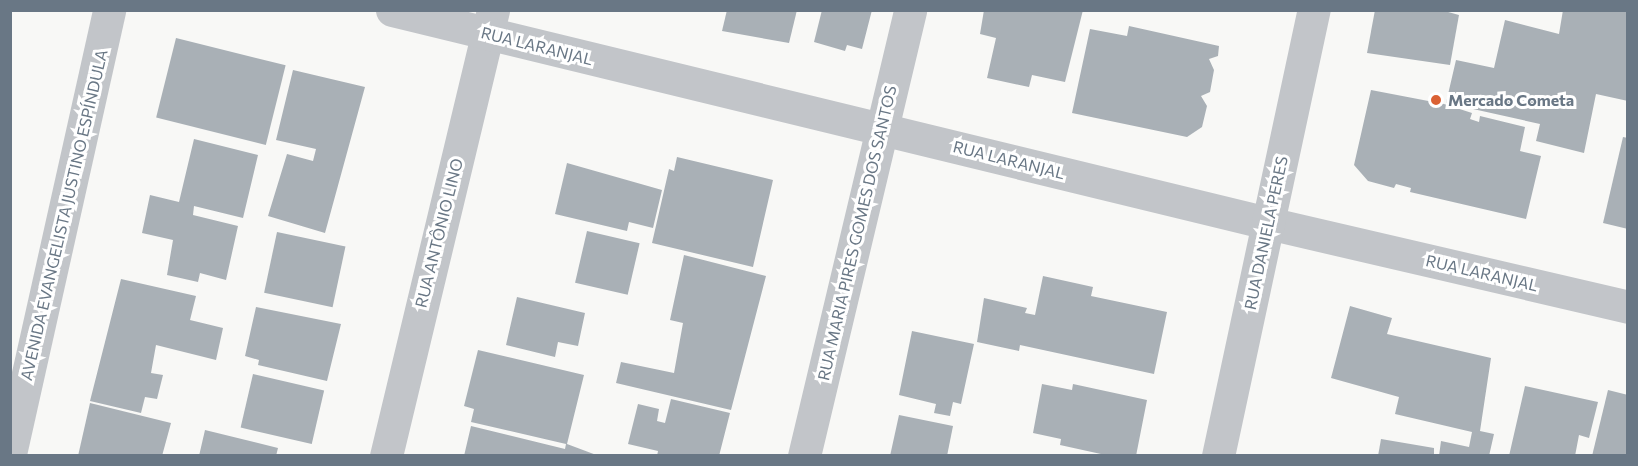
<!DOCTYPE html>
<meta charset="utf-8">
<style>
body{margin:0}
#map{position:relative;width:1638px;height:466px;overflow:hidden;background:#f8f8f6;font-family:Commissioner,sans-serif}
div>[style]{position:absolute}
.building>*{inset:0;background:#a9b0b6;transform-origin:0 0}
.minor>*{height:33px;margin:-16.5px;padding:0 16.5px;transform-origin:16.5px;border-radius:16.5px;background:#c2c5c9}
.tertiary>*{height:33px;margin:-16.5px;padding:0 16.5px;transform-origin:16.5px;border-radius:16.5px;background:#c2c5c9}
.dots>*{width:16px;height:16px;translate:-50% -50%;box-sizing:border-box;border:3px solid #fff;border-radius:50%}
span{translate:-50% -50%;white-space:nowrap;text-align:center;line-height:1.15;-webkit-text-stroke:6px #fff;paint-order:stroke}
.street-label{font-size:16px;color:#697785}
.poi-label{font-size:16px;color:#697785;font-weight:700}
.left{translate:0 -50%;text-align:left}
.frame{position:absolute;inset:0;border:12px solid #697785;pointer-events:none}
</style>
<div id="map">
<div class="building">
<div style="clip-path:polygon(727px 10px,797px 10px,789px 43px,722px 31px)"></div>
<div style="clip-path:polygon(822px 10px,872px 10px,862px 49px,847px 45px,845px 51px,814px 42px)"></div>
<div style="clip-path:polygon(984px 10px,1083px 10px,1065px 82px,1032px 75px,1029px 87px,987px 78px,996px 38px,980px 34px)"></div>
<div style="clip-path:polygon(1375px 10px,1441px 10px,1459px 15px,1450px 65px,1367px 53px)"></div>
<div style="clip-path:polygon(1563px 10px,1628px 10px,1628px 101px,1596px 94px,1584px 153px,1536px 141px,1540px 124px,1446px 103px,1456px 60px,1494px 68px,1505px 20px,1559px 34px)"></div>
<div style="clip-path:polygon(1129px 26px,1219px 46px,1218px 56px,1209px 59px,1214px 70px,1210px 92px,1201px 96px,1207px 106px,1202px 127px,1187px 137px,1072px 113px,1090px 29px,1127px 36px)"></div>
<div style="left:176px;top:38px;width:113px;height:82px;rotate:14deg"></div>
<div style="clip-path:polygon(293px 70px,365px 87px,325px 233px,268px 216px,287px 154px,313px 161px,316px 149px,276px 140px)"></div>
<div style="clip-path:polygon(1371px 90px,1444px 104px,1472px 113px,1470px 119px,1479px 122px,1480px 116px,1525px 127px,1520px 151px,1541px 156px,1526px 219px,1410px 192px,1411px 188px,1396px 184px,1394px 188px,1368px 181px,1354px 165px)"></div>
<div style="clip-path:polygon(1623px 137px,1628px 138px,1628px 229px,1603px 223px)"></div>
<div style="clip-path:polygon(194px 139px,258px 155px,243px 218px,194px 206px,193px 215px,238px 226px,226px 280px,200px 273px,198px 282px,167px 275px,173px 240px,142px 233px,150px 195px,179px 202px)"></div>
<div style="clip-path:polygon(677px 157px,773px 180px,753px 267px,652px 243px,669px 169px,674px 171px)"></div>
<div style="clip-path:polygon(567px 163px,662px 190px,653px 228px,629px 222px,627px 231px,555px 214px)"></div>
<div style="left:587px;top:231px;width:54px;height:53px;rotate:13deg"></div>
<div style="left:277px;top:232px;width:70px;height:62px;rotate:12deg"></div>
<div style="clip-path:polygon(684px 255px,766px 276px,731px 410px,616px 383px,621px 362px,674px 373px,683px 323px,670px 320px)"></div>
<div style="clip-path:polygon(1043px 276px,1093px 287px,1091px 296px,1167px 312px,1154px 374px,1020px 345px,1019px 351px,977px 342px,984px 298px,1027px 308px,1025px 313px,1035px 315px)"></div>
<div style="clip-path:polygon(121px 279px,196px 296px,190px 320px,223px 328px,216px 360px,156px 345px,151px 373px,163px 375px,157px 399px,145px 397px,141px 413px,90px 401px)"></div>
<div style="clip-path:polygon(517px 297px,585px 313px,578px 346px,558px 342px,555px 357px,506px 345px)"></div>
<div style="clip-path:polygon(1350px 306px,1392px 318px,1387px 334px,1491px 358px,1480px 431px,1494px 434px,1489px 456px,1439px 456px,1441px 441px,1469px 447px,1472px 432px,1395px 414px,1399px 397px,1331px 378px)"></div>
<div style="clip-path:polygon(256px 307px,341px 324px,327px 381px,258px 365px,259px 360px,245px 356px)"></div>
<div style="clip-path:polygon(912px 331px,974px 344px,961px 404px,953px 402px,950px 416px,934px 413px,936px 404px,899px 395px)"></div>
<div style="clip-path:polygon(478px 350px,584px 375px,567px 444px,599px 456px,464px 456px,471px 426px,565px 449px,566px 444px,471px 422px,474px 409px,464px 406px)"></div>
<div style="left:253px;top:374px;width:73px;height:55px;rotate:13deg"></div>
<div style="clip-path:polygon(1042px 384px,1072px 390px,1073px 384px,1147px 400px,1136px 456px,1110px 456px,1060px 445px,1061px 439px,1033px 433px)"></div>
<div style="clip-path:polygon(1525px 386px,1598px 402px,1589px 438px,1579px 435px,1575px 456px,1509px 456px)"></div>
<div style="clip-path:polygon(1608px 390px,1628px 395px,1628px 456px,1592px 456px)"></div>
<div style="clip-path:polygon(671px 399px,730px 413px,719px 456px,657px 456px,658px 451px,628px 444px,638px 404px,659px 409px,657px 421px,665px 423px)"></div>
<div style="clip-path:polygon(90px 403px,171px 423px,162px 456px,78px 456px)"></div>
<div style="clip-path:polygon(899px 415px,953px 426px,947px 456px,890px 456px)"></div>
<div style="clip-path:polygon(205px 430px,278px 448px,276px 456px,199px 456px)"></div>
<div style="clip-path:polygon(1381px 439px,1434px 448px,1434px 456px,1378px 456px)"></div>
</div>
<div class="minor">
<div style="left:1268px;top:223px;width:370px;rotate:13.1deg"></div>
<div style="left:10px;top:454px;width:455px;rotate:-77.4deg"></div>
<div style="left:386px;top:456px;width:459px;rotate:-76.5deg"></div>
<div style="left:804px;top:456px;width:458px;rotate:-76.6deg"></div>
</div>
<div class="tertiary">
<div style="left:392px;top:10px;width:902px;rotate:13.67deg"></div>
<div style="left:1218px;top:456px;width:456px;rotate:-77.9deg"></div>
</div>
<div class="dots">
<div style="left:1436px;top:100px;background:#da6134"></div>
</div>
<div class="street-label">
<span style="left:537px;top:46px;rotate:14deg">RUA LARANJAL</span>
<span style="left:1009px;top:160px;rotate:14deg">RUA LARANJAL</span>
<span style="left:64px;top:215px;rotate:-77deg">AVENIDA EVANGELISTA JUSTINO ESPÍNDULA</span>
<span style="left:439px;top:233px;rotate:-76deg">RUA ANTÔNIO LINO</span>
<span style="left:857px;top:233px;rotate:-77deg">RUA MARIA PIRES GOMES DOS SANTOS</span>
<span style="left:1266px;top:233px;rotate:-78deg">RUA DANIELA PERES</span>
<span style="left:1482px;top:273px;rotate:13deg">RUA LARANJAL</span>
</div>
<div class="poi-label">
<span class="left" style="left:1448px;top:100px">Mercado Cometa</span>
</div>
<div class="frame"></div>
</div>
